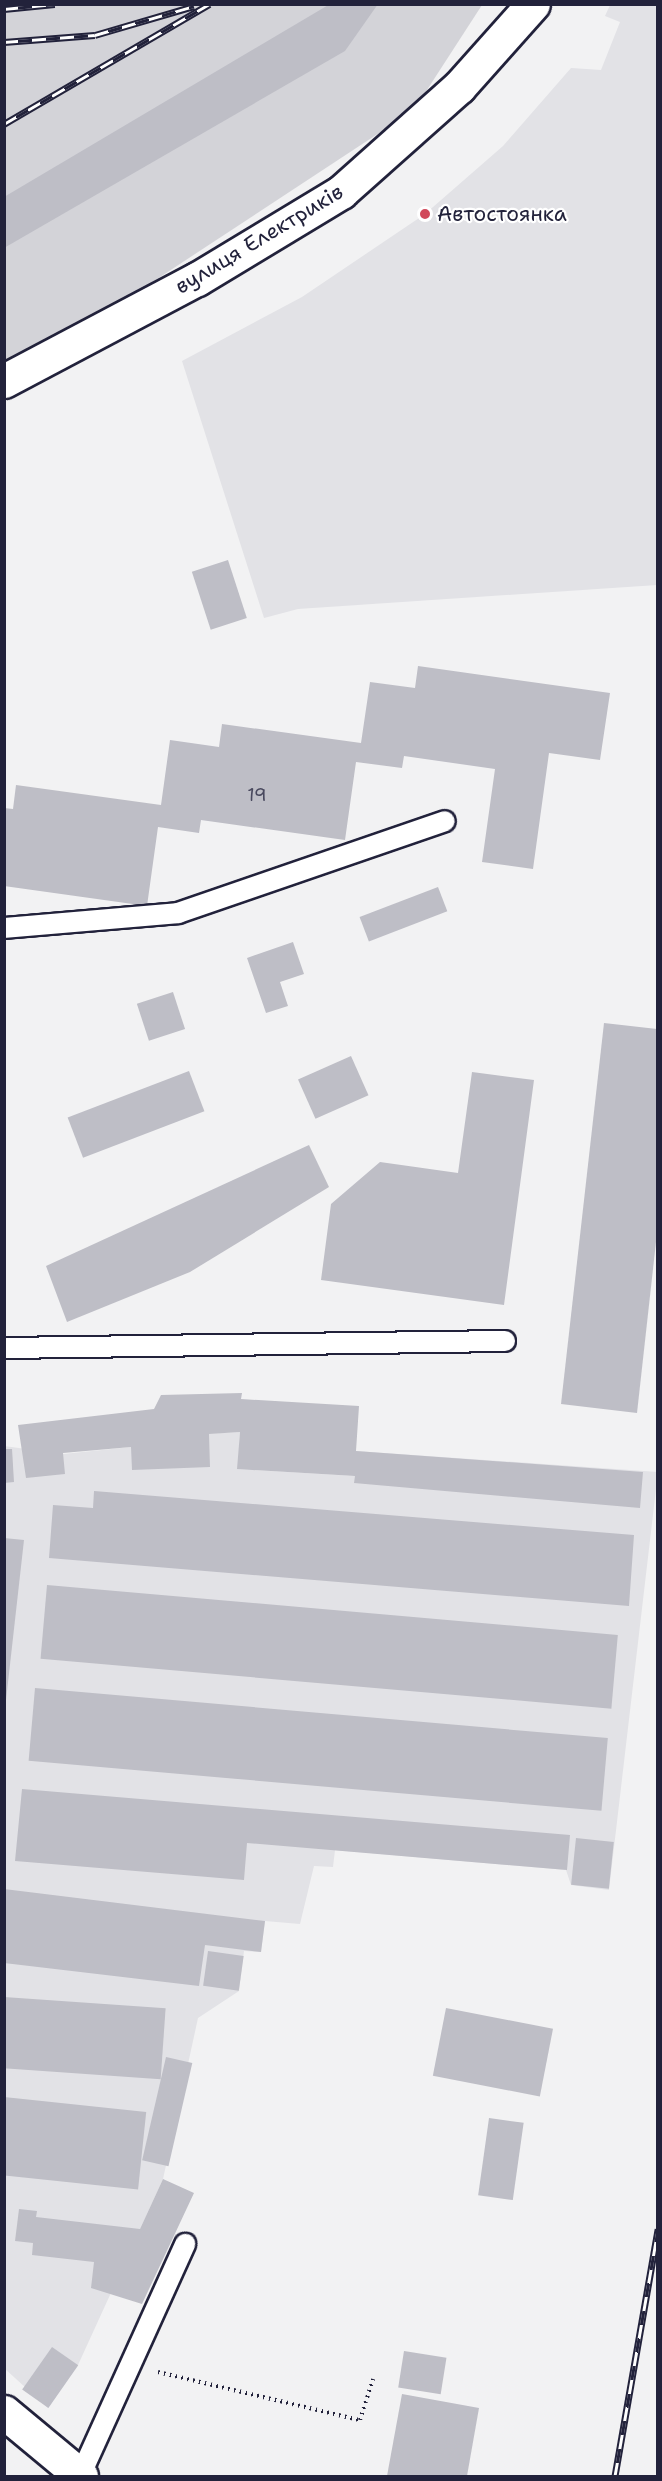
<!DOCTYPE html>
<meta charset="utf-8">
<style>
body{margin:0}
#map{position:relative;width:662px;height:2481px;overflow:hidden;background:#f2f2f3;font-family:"Shantell Sans",sans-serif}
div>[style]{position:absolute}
.built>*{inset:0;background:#e2e2e6}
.green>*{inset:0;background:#d3d3d8}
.building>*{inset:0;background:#bebec6;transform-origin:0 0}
.path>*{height:4px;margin-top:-2px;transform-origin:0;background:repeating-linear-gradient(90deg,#22223b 0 1.5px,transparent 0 6px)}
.roads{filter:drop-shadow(2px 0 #22223b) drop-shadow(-2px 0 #22223b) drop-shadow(0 2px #22223b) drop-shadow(0 -2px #22223b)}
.service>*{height:20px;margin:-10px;padding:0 10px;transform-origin:10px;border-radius:10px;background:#fff}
.tertiary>*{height:33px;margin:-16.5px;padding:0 16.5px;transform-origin:16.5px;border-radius:16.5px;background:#fff}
.rail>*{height:7px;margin-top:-3.5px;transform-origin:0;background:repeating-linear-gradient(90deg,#fff 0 14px,#22223b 0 28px);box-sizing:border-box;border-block:2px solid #22223b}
.dots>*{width:16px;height:16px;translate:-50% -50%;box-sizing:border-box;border:3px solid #fff;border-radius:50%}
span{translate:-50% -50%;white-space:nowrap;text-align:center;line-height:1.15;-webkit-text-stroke:4.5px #fff;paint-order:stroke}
.number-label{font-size:18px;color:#49495e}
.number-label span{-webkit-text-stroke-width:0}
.poi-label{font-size:21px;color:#22223b}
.left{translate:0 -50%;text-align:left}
.street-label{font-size:21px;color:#22223b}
.frame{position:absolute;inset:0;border:6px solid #22223b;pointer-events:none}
</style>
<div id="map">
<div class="built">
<div style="clip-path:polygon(610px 5px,657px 5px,657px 585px,298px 609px,264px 618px,182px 361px,302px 297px,425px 214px,503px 146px,571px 68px,601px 70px,620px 22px,605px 16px)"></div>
<div style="clip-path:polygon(240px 1432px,238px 1469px,354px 1476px,356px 1451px,658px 1472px,609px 1890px,571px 1885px,566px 1870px,335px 1850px,333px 1867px,314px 1866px,300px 1924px,265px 1921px,261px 1952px,244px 1951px,239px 1991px,198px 2018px,163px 2179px,78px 2365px,48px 2408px,4px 2368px,4px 1446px,63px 1454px,131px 1447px,157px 1436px)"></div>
</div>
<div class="green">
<div style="clip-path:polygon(5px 5px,482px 5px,414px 110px,5px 379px)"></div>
</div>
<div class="building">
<div style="clip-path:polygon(330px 4px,378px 4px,345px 51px,4px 248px,4px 197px)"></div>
<div style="left:228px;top:560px;width:61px;height:38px;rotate:72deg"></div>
<div style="clip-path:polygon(418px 666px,610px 693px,600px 760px,549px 753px,533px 869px,482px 862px,495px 769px,404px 756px,402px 768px,356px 762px,345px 840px,201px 820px,199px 833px,158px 827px,147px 906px,4px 886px,4px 808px,13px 809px,16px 785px,161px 805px,170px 740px,219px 747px,222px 724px,361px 743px,370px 682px,415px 688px)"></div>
<div style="left:438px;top:887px;width:26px;height:84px;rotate:69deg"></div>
<div style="clip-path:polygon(293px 942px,304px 974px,280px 982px,288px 1006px,266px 1013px,247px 958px)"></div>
<div style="left:173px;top:992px;width:39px;height:38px;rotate:72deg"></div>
<div style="clip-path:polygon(604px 1023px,657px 1029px,657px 1233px,637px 1413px,561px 1404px)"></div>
<div style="left:351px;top:1056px;width:43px;height:58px;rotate:66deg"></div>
<div style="left:189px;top:1071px;width:43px;height:130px;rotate:69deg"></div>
<div style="clip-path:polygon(472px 1072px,534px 1080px,504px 1305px,321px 1280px,331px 1204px,380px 1162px,458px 1173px)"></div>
<div style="clip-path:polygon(309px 1145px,329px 1187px,190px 1272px,67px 1322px,46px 1266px)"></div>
<div style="clip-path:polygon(242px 1393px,241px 1399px,359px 1406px,356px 1451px,643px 1472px,640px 1508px,354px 1483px,355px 1476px,237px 1469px,240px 1432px,209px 1434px,210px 1467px,132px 1470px,131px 1447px,63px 1453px,65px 1474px,26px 1478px,18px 1425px,154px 1409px,161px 1395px)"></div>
<div style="clip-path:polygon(4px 1449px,12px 1449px,14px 1482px,4px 1483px)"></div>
<div style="clip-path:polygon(94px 1491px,634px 1535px,629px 1606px,49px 1558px,53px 1505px,93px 1508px)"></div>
<div style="clip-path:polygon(4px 1538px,24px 1540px,6px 1700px,4px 1700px)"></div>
<div style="left:47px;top:1585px;width:573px;height:74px;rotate:5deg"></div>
<div style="left:35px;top:1688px;width:575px;height:73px;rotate:5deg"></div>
<div style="clip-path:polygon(22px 1789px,570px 1835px,567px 1870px,247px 1843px,244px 1880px,15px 1861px)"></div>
<div style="left:576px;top:1838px;width:38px;height:47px;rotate:6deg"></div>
<div style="clip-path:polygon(4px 1889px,265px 1921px,261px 1952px,205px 1945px,199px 1986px,4px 1963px)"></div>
<div style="left:208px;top:1951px;width:36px;height:35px;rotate:8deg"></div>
<div style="left:4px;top:1997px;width:162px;height:71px;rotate:4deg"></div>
<div style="left:446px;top:2008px;width:109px;height:69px;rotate:11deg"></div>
<div style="left:166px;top:2057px;width:27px;height:106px;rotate:13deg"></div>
<div style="left:4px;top:2097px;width:143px;height:78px;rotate:6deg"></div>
<div style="left:489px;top:2118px;width:35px;height:78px;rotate:8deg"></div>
<div style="clip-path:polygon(163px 2179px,194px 2193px,142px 2304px,91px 2288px,94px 2262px,32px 2255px,33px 2243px,15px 2241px,19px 2209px,37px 2211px,36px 2217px,140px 2229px)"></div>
<div style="left:52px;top:2347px;width:32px;height:52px;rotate:35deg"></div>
<div style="left:404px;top:2351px;width:43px;height:37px;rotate:9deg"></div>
<div style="clip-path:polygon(402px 2394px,479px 2408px,467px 2476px,387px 2476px)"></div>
</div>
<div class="path">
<div style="left:158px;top:2372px;width:208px;rotate:13.4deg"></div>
<div style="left:360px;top:2420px;width:43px;rotate:-72.4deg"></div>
</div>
<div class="roads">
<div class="service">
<div style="left:4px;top:928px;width:175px;rotate:-4.9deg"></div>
<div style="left:178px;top:913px;width:282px;rotate:-19deg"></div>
<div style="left:4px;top:1348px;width:501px;rotate:-0.8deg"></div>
<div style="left:80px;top:2476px;width:255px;rotate:-65.6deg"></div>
</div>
<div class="tertiary">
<div style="left:4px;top:381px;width:218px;rotate:-27.9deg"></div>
<div style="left:197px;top:279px;width:168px;rotate:-31.1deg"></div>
<div style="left:341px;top:192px;width:158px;rotate:-41.7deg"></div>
<div style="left:459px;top:87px;width:111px;rotate:-48.3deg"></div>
<div style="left:4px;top:2412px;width:100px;rotate:39.7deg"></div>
</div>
</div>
<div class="rail">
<div style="left:4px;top:9px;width:51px;rotate:-5.6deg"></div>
<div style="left:4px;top:42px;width:91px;rotate:-4.4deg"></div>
<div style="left:95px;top:35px;width:103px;rotate:-16.3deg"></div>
<div style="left:4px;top:124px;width:238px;rotate:-30.3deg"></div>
<div style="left:615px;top:2476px;width:251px;rotate:-80.1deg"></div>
</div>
<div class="dots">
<div style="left:425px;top:214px;background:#d1495b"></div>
</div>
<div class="number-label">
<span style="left:257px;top:795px">19</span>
</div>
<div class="poi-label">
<span class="left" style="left:437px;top:214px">Автостоянка</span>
</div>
<div class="street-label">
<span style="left:259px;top:239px;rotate:-31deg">вулиця Електриків</span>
</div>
<div class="frame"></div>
</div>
